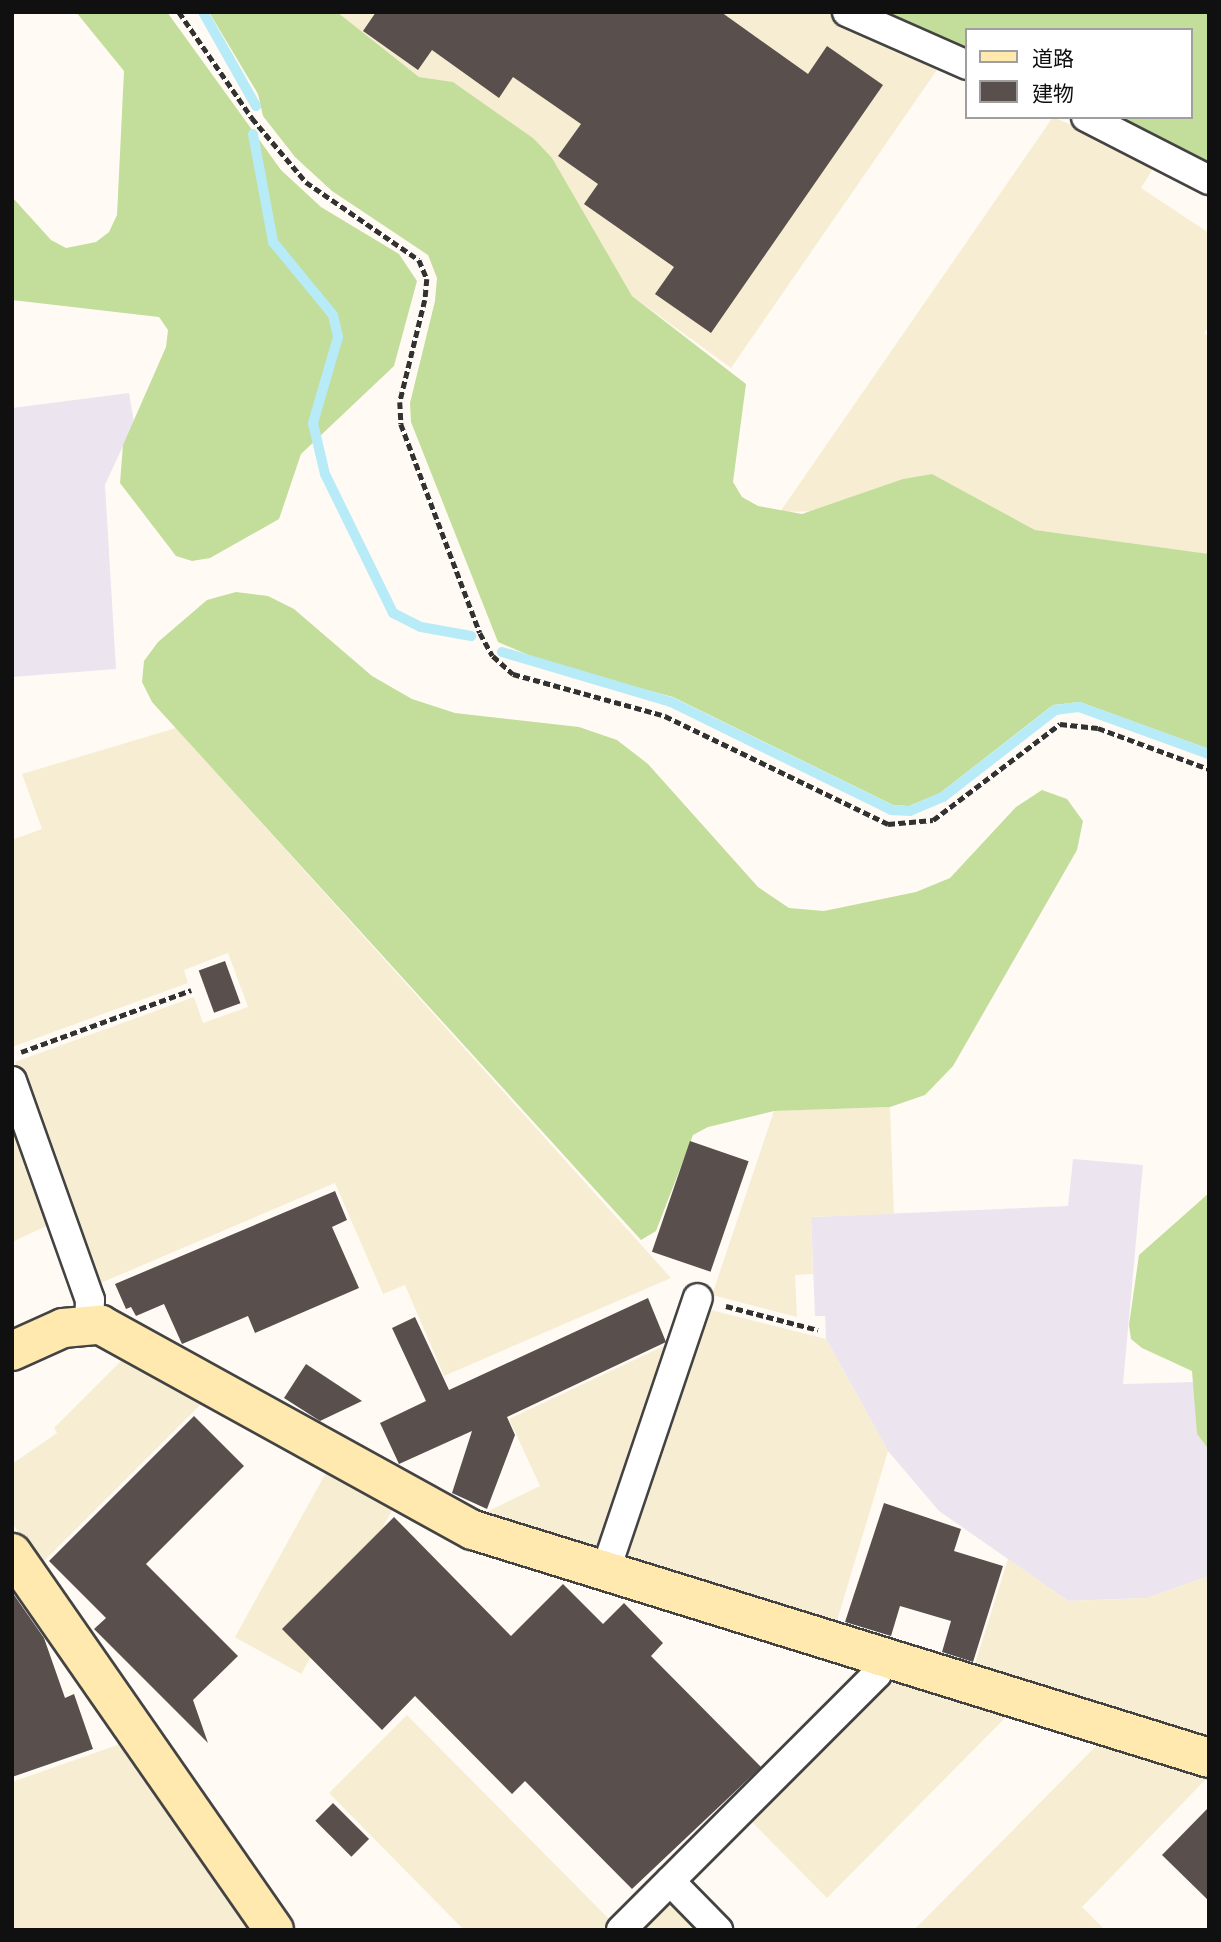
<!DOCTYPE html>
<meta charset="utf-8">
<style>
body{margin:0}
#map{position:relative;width:1221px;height:1942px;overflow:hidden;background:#fffbf4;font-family:"Noto Serif","Noto Sans JP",serif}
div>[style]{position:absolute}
.industrial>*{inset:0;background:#ece5ef}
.farmland>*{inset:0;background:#f6edd2;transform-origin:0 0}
.forest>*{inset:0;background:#c3dd9a}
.stream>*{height:10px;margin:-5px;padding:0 5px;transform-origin:5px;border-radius:5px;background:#b7ebf8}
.building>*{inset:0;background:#594f4c;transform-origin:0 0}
.path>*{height:4.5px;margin-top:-2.25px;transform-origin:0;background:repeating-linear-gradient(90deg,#323232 0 7px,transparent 0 10.5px)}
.roads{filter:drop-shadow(2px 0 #434343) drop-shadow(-2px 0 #434343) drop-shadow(0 2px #434343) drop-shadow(0 -2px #434343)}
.street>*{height:28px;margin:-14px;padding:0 14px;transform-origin:14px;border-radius:14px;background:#fff}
.secondary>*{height:38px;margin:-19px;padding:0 19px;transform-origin:19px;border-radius:19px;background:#ffe9af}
span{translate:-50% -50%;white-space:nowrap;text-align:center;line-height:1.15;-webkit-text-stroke:7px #fff;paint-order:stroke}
.frame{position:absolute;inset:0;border:14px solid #101010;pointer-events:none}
.legend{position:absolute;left:965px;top:28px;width:228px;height:91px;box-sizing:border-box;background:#fff;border:2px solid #9f9f9f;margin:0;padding:9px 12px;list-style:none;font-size:21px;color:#101010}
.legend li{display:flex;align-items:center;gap:14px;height:35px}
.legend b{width:35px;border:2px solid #9f9f9f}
</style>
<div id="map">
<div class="industrial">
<div style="clip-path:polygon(129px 393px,134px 422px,105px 485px,116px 669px,12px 677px,12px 408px)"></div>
<div style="clip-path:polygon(1073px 1159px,1143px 1165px,1123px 1384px,1195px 1382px,1197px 1434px,1209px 1450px,1209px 1576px,1147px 1598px,1068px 1601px,939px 1511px,888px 1451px,826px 1339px,825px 1316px,815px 1316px,811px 1217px,1068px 1206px)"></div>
</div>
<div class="farmland">
<div style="clip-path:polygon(337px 12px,827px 12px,941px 64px,731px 368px,632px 296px,533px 138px,453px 82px,419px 77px)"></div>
<div style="clip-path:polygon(1053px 117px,1157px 162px,1141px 188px,1209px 233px,1209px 326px,1204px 333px,1209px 337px,1209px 554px,1035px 530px,932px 474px,903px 479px,820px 511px,780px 512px)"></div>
<div style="clip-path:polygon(176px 728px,671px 1278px,444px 1376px,405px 1285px,383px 1294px,335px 1183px,96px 1285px,15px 1062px,194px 997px,203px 1023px,248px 1007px,228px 953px,184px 970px,188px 983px,12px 1047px,12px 840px,42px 829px,22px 774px)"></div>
<div style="clip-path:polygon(890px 1107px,894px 1214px,811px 1217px,813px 1274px,795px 1275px,797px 1317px,712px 1295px,774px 1111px)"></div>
<div style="clip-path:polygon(12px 1111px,53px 1223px,12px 1242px)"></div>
<div style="clip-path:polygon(707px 1309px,826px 1339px,888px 1451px,836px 1624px,628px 1562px,624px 1552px)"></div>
<div style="clip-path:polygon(670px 1343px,600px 1545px,591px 1550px,480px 1515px,540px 1486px,509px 1419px)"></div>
<div style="clip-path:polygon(127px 1355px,205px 1400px,41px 1564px,12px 1523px,12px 1464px,57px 1433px,54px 1428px)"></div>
<div style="left:327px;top:1471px;width:76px;height:190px;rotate:29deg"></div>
<div style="clip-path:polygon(1008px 1559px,1068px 1601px,1147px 1598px,1209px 1576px,1209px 1740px,974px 1667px)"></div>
<div style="clip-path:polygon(901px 1681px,1009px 1714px,827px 1898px,749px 1819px,882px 1685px)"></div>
<div style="clip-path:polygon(407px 1715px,612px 1922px,604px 1930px,464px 1930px,329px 1793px)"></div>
<div style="clip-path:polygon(1100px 1742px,1209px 1776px,1082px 1907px,1105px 1930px,914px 1930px)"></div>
<div style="clip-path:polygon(123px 1743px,253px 1930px,12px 1930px,12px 1782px)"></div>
<div style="clip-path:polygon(663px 1905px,677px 1905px,702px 1930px,638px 1930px)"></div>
</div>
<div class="forest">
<div style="clip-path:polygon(76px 12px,167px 12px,281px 170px,321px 207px,399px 254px,417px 281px,394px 366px,301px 454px,279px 519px,210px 558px,192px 561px,176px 556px,120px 483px,123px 445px,166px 347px,168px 330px,159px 317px,12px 300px,12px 197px,51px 240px,66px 248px,96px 242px,109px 232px,117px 215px,124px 71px)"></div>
<div style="clip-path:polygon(209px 12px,337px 12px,419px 77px,453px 82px,533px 138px,552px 158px,632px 296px,746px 384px,733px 482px,742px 497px,758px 506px,802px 514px,903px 479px,932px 474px,1035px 530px,1209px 554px,1209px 749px,1080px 702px,1053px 705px,940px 793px,909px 806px,893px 805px,673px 697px,549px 664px,498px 642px,411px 422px,410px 403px,435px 301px,437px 278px,428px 255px,332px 191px,295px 157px,263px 116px,258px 94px)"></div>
<div style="clip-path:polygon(871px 12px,1209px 12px,1209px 168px,1110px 117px,1191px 117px,1191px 30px,967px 30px,967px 55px)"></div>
<div style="clip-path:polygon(236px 592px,268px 596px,294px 609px,372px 676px,412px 699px,455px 713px,579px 727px,617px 740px,648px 764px,758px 887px,789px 908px,824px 911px,916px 892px,950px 878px,1016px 807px,1042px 790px,1067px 799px,1083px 821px,1077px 850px,953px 1066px,925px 1095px,890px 1107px,774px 1111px,708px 1127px,693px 1135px,656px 1231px,641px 1240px,152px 702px,142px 682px,144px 661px,158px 642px,207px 600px)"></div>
<div style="clip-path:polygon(1209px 1193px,1209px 1450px,1197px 1434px,1192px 1371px,1142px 1348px,1131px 1339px,1129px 1325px,1139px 1255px)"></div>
</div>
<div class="stream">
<div style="left:203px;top:12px;width:108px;rotate:60.6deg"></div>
<div style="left:253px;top:134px;width:110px;rotate:79.5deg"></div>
<div style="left:273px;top:242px;width:94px;rotate:50.6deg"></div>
<div style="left:333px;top:315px;width:23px;rotate:77deg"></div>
<div style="left:338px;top:337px;width:90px;rotate:106.2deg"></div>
<div style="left:313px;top:423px;width:52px;rotate:76.8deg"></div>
<div style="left:325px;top:474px;width:155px;rotate:63.9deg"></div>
<div style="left:393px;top:613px;width:31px;rotate:27deg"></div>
<div style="left:421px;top:627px;width:51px;rotate:10.2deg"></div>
<div style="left:502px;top:652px;width:176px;rotate:16.5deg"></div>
<div style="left:671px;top:702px;width:245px;rotate:26.1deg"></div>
<div style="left:891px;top:810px;width:19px;rotate:3deg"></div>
<div style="left:910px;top:811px;width:36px;rotate:-23deg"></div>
<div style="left:943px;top:797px;width:142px;rotate:-37.8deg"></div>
<div style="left:1055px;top:710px;width:24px;rotate:-7deg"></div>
<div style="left:1079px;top:707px;width:138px;rotate:19.9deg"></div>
</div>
<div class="building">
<div style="clip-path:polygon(376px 12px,721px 12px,808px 74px,827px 46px,883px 85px,711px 333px,655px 294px,674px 267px,584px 204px,598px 184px,558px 156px,581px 124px,513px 77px,499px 98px,432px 50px,418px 70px,363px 31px)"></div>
<div style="left:225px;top:961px;width:45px;height:28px;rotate:70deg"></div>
<div style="left:690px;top:1141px;width:62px;height:117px;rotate:19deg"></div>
<div style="clip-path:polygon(335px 1191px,347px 1220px,332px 1227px,359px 1288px,255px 1333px,248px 1316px,182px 1344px,164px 1304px,136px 1316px,131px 1307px,126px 1309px,115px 1284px)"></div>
<div style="clip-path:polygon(648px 1298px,666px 1342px,507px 1417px,515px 1435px,487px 1509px,452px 1493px,472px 1431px,399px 1464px,380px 1423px,426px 1401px,392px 1328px,415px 1317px,449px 1390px)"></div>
<div style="clip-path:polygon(306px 1364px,362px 1401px,320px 1421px,284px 1398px)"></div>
<div style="clip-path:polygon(194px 1416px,244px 1466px,146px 1564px,238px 1656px,193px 1700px,208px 1743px,94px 1629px,106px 1618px,49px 1561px)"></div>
<div style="clip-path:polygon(884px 1503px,961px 1529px,954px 1551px,1003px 1566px,973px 1662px,942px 1652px,951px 1621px,900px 1606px,891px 1636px,845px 1622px)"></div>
<div style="clip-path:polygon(394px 1517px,511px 1636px,563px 1584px,603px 1624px,624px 1603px,663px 1643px,651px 1656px,761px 1767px,632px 1889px,525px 1781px,512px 1794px,415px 1696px,382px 1730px,282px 1629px)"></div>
<div style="clip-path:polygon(12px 1592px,44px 1638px,65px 1698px,74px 1694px,93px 1749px,12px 1777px)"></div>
<div style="left:333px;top:1803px;width:51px;height:25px;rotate:45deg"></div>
<div style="clip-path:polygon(1209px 1807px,1209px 1901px,1162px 1855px)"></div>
</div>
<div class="path">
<div style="left:179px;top:12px;width:129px;rotate:55.4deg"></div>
<div style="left:252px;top:118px;width:84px;rotate:49.8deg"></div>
<div style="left:306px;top:182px;width:137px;rotate:34.6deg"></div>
<div style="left:419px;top:260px;width:21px;rotate:67deg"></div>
<div style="left:427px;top:279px;width:21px;rotate:95deg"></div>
<div style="left:425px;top:300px;width:105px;rotate:103.8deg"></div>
<div style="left:400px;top:402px;width:22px;rotate:87deg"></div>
<div style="left:401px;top:424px;width:223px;rotate:69.3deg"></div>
<div style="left:480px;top:633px;width:26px;rotate:61deg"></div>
<div style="left:493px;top:656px;width:27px;rotate:42deg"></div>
<div style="left:513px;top:674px;width:158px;rotate:15.4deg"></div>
<div style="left:665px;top:716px;width:248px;rotate:25.8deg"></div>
<div style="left:888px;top:824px;width:45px;rotate:-5.1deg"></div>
<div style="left:933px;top:820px;width:159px;rotate:-37.1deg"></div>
<div style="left:1060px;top:724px;width:38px;rotate:6deg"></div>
<div style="left:1098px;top:728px;width:118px;rotate:20.3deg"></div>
<div style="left:21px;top:1052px;width:181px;rotate:-20deg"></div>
<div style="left:726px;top:1306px;width:95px;rotate:14.6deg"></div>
</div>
<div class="roads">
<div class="street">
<div style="left:847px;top:12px;width:131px;rotate:23.8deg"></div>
<div style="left:1086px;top:117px;width:138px;rotate:27.1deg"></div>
<div style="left:12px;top:1081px;width:232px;rotate:70.4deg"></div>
<div style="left:90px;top:1300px;width:24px;rotate:92deg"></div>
<div style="left:605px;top:1572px;width:289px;rotate:-71.3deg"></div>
<div style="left:670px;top:1881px;width:69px;rotate:45.6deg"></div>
<div style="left:621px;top:1930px;width:362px;rotate:-45deg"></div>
<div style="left:877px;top:1674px;width:18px;rotate:-74deg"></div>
</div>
<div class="secondary">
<div style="left:12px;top:1351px;width:56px;rotate:-24.3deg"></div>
<div style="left:63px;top:1328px;width:38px;rotate:-5deg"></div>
<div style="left:101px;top:1325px;width:425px;rotate:28.9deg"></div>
<div style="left:473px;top:1530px;width:771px;rotate:17.21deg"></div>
<div style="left:12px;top:1553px;width:459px;rotate:55.2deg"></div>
</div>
</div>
<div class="frame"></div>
<ul class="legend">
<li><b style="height:9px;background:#ffe9af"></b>道路</li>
<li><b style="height:19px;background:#594f4c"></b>建物</li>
</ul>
</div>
